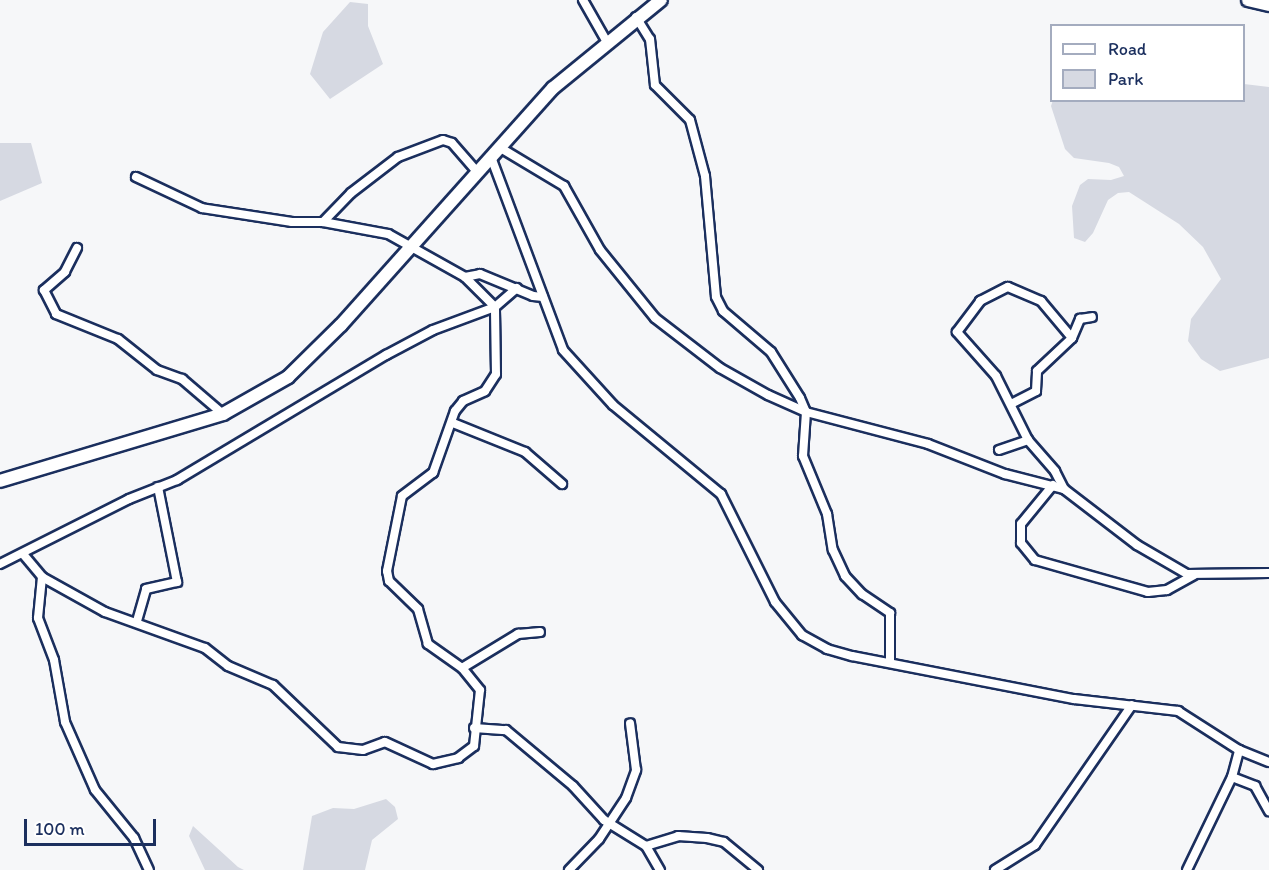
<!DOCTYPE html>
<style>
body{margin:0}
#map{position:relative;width:1269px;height:870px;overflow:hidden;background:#f6f7f9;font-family:Itim,sans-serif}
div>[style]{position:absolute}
.green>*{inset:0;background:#d6d9e2}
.roads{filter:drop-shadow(2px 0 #1b2f5e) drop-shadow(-2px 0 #1b2f5e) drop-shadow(0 2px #1b2f5e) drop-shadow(0 -2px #1b2f5e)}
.minor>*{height:8px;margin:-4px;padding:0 4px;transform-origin:4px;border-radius:4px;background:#fff}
.highway>*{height:12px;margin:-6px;padding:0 6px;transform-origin:6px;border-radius:6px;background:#fff}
span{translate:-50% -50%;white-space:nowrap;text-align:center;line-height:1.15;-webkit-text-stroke:4.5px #fff;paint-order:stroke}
.legend{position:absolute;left:1050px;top:24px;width:195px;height:78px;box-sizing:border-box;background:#fff;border:2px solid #a4acbf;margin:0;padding:8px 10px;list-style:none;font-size:18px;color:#1b2f5e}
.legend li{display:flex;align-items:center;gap:12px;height:30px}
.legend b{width:30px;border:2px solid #a4acbf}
.scale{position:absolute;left:24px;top:819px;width:132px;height:27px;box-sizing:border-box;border:3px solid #1b2f5e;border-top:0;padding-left:8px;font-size:18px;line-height:21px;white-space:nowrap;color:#1b2f5e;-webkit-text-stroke:4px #fff;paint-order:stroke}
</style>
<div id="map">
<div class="green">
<div style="clip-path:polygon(350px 2px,368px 4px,368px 26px,383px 64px,330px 99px,310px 74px,323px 32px)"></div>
<div style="clip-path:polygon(1244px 84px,1269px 87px,1269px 358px,1220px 371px,1201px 359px,1188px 341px,1191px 319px,1221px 279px,1203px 247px,1179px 224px,1129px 192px,1118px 193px,1108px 200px,1093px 233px,1085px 242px,1074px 238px,1072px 206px,1080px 185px,1088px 179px,1111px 180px,1124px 176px,1119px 167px,1109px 163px,1074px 158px,1065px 149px,1051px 106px,1053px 100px,1244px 100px)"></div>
<div style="clip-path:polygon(0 143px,31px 143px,42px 183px,0 201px)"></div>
<div style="clip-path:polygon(386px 799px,395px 807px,398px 819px,372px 840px,365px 870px,303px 870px,312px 816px,333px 808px,354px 809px)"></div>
<div style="clip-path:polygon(193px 826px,238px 867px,244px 870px,205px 870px,189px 836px)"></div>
</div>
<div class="roads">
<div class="minor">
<div style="left:583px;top:0;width:48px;rotate:60.3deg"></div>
<div style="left:636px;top:17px;width:26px;rotate:58deg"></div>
<div style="left:650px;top:39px;width:46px;rotate:83.8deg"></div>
<div style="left:655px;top:85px;width:49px;rotate:45deg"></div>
<div style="left:690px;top:120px;width:58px;rotate:75deg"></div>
<div style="left:705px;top:176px;width:121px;rotate:84.8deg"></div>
<div style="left:716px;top:297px;width:16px;rotate:63deg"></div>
<div style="left:723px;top:311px;width:63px;rotate:40.5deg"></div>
<div style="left:771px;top:352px;width:54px;rotate:57.8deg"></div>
<div style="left:800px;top:398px;width:15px;rotate:67deg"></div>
<div style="left:806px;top:412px;width:44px;rotate:93.9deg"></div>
<div style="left:803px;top:456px;width:63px;rotate:67.5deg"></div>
<div style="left:827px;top:514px;width:36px;rotate:81deg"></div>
<div style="left:833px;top:550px;width:29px;rotate:65deg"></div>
<div style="left:845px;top:576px;width:25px;rotate:47deg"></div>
<div style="left:862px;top:594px;width:34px;rotate:34deg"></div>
<div style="left:890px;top:613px;width:49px;rotate:90deg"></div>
<div style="left:499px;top:147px;width:76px;rotate:31deg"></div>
<div style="left:564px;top:186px;width:73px;rotate:60.6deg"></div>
<div style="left:600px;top:250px;width:87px;rotate:51deg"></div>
<div style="left:655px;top:318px;width:82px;rotate:37.6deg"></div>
<div style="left:720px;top:368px;width:55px;rotate:29.4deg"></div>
<div style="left:768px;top:395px;width:42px;rotate:24.1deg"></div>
<div style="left:806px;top:412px;width:126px;rotate:14.7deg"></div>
<div style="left:928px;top:444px;width:83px;rotate:21.3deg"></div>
<div style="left:1005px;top:474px;width:61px;rotate:14.3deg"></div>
<div style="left:1064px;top:489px;width:92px;rotate:37.5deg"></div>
<div style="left:1137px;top:545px;width:58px;rotate:30.1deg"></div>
<div style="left:1187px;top:574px;width:82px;rotate:-0.7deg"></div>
<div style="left:491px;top:157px;width:206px;rotate:69.5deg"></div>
<div style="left:563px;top:350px;width:74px;rotate:47.7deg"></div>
<div style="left:613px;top:405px;width:140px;rotate:39.5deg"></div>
<div style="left:721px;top:494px;width:121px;rotate:63.4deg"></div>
<div style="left:775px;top:602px;width:43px;rotate:50.7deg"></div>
<div style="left:802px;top:635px;width:29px;rotate:29deg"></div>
<div style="left:827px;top:649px;width:26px;rotate:16deg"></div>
<div style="left:852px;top:656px;width:226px;rotate:11deg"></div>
<div style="left:1074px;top:699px;width:105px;rotate:6.6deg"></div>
<div style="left:1178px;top:711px;width:72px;rotate:32.6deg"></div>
<div style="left:1239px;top:750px;width:32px;rotate:22deg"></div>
<div style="left:323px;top:222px;width:40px;rotate:-46deg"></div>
<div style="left:351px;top:193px;width:59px;rotate:-37.5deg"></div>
<div style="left:398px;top:157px;width:48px;rotate:-20.7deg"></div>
<div style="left:443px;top:140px;width:9px;rotate:18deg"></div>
<div style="left:452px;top:143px;width:37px;rotate:49deg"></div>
<div style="left:77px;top:248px;width:27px;rotate:117deg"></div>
<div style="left:65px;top:272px;width:28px;rotate:139deg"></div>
<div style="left:44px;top:290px;width:27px;rotate:63deg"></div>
<div style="left:56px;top:314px;width:67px;rotate:22deg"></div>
<div style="left:118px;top:339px;width:50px;rotate:38.5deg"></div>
<div style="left:157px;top:370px;width:27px;rotate:20deg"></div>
<div style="left:182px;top:379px;width:54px;rotate:40.5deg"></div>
<div style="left:465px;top:277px;width:15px;rotate:-11deg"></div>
<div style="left:480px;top:274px;width:57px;rotate:22.5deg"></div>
<div style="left:533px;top:296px;width:10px;rotate:6deg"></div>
<div style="left:1011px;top:404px;width:28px;rotate:-27deg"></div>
<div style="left:1036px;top:391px;width:20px;rotate:-87deg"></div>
<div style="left:1037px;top:371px;width:48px;rotate:-43.3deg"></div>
<div style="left:1072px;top:338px;width:21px;rotate:-67deg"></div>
<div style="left:1080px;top:319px;width:12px;rotate:-9deg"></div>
<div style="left:453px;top:423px;width:78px;rotate:21.9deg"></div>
<div style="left:525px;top:452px;width:49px;rotate:40.9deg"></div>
<div style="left:999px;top:450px;width:31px;rotate:-19deg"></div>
<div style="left:1053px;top:485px;width:50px;rotate:129.4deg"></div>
<div style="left:1021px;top:524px;width:19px;rotate:90deg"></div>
<div style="left:1021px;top:543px;width:22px;rotate:51deg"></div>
<div style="left:1035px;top:560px;width:117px;rotate:15.8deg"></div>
<div style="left:1148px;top:592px;width:19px;rotate:-6deg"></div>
<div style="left:1167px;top:590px;width:31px;rotate:-29deg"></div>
<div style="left:1064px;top:489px;width:20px;rotate:-117deg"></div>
<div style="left:1055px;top:471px;width:41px;rotate:-131.1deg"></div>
<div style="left:1028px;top:440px;width:72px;rotate:-116.6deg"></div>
<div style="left:996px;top:376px;width:59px;rotate:-131.6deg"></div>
<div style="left:957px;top:332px;width:39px;rotate:-53deg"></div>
<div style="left:980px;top:301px;width:31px;rotate:-27deg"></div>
<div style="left:1008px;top:287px;width:36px;rotate:23deg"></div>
<div style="left:1041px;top:301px;width:48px;rotate:50deg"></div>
<div style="left:23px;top:554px;width:30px;rotate:50deg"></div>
<div style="left:42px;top:577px;width:72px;rotate:29.1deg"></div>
<div style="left:105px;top:612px;width:106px;rotate:19.8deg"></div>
<div style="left:205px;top:648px;width:29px;rotate:38deg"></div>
<div style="left:228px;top:666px;width:49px;rotate:22.9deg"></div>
<div style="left:273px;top:685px;width:90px;rotate:43.6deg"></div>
<div style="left:338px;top:747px;width:25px;rotate:7deg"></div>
<div style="left:363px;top:750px;width:23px;rotate:-20deg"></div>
<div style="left:385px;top:742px;width:53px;rotate:24.6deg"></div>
<div style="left:433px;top:764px;width:26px;rotate:-13deg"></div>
<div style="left:458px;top:758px;width:20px;rotate:-37deg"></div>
<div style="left:474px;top:746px;width:56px;rotate:-83.9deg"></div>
<div style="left:480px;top:690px;width:28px;rotate:-129deg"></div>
<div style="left:462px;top:668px;width:42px;rotate:-144.8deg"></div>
<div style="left:428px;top:644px;width:36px;rotate:-106deg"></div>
<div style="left:418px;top:609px;width:40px;rotate:-136deg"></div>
<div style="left:389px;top:581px;width:10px;rotate:-101deg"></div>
<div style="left:387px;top:571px;width:76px;rotate:-78.7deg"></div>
<div style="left:402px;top:496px;width:39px;rotate:-37deg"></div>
<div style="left:433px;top:473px;width:66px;rotate:-70.5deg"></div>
<div style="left:455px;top:411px;width:13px;rotate:-51deg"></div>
<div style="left:463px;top:401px;width:24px;rotate:-24deg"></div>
<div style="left:485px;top:391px;width:20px;rotate:-57deg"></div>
<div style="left:496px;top:374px;width:67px;rotate:-90.9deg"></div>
<div style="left:495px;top:307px;width:42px;rotate:-135deg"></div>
<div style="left:465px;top:277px;width:88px;rotate:-150.8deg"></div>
<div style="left:388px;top:234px;width:66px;rotate:-169.5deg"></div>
<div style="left:323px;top:222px;width:31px;rotate:180deg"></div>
<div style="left:292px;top:222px;width:91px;rotate:-171.2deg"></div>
<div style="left:202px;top:208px;width:73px;rotate:-154.8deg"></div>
<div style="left:0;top:564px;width:144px;rotate:-26.7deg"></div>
<div style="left:129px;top:499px;width:52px;rotate:-21.6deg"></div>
<div style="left:177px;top:480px;width:244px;rotate:-30.9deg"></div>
<div style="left:386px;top:355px;width:53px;rotate:-28deg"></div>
<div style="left:433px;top:330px;width:66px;rotate:-20.4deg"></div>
<div style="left:495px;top:307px;width:29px;rotate:-41deg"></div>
<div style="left:42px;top:577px;width:41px;rotate:95.6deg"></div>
<div style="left:38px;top:618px;width:45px;rotate:69.1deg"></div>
<div style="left:54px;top:660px;width:63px;rotate:79.9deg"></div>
<div style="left:65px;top:722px;width:74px;rotate:66.2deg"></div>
<div style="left:95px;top:790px;width:62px;rotate:50.9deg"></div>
<div style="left:134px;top:838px;width:35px;rotate:65deg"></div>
<div style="left:137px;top:621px;width:33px;rotate:-74deg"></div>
<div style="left:146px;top:589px;width:32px;rotate:-13deg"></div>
<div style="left:177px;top:582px;width:97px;rotate:-101.3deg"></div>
<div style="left:462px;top:668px;width:66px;rotate:-31.3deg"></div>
<div style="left:518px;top:634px;width:22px;rotate:-5deg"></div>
<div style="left:474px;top:728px;width:32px;rotate:4deg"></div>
<div style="left:506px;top:730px;width:87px;rotate:39.9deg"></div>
<div style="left:573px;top:786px;width:46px;rotate:47.6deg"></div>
<div style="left:604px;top:820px;width:49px;rotate:31.8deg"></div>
<div style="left:646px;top:846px;width:34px;rotate:-17deg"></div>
<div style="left:678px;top:836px;width:29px;rotate:4deg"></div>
<div style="left:707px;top:838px;width:17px;rotate:13deg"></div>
<div style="left:724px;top:842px;width:44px;rotate:39.5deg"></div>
<div style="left:1232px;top:777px;width:25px;rotate:21deg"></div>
<div style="left:1255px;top:786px;width:29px;rotate:61deg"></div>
<div style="left:646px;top:846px;width:28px;rotate:60deg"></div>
<div style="left:569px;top:870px;width:43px;rotate:-45.9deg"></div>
<div style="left:599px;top:839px;width:49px;rotate:-56.6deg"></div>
<div style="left:626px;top:798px;width:30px;rotate:-70deg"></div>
<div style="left:636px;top:770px;width:47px;rotate:-97.3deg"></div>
<div style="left:995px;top:870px;width:47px;rotate:-32deg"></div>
<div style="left:1035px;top:845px;width:170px;rotate:-55.3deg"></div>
<div style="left:1187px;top:870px;width:103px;rotate:-64.2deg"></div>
<div style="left:1232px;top:777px;width:28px;rotate:-75deg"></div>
</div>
<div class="highway">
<div style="left:1248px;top:0;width:22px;rotate:13deg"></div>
<div style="left:0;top:481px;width:233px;rotate:-16.7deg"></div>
<div style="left:223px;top:414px;width:75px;rotate:-29.6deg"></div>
<div style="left:288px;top:377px;width:74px;rotate:-44.5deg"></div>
<div style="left:341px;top:325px;width:318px;rotate:-48.2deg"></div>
<div style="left:553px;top:88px;width:139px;rotate:-39.2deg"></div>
</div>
</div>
<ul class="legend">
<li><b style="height:8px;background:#fff"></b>Road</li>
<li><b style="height:16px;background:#d6d9e2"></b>Park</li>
</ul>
<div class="scale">100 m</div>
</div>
